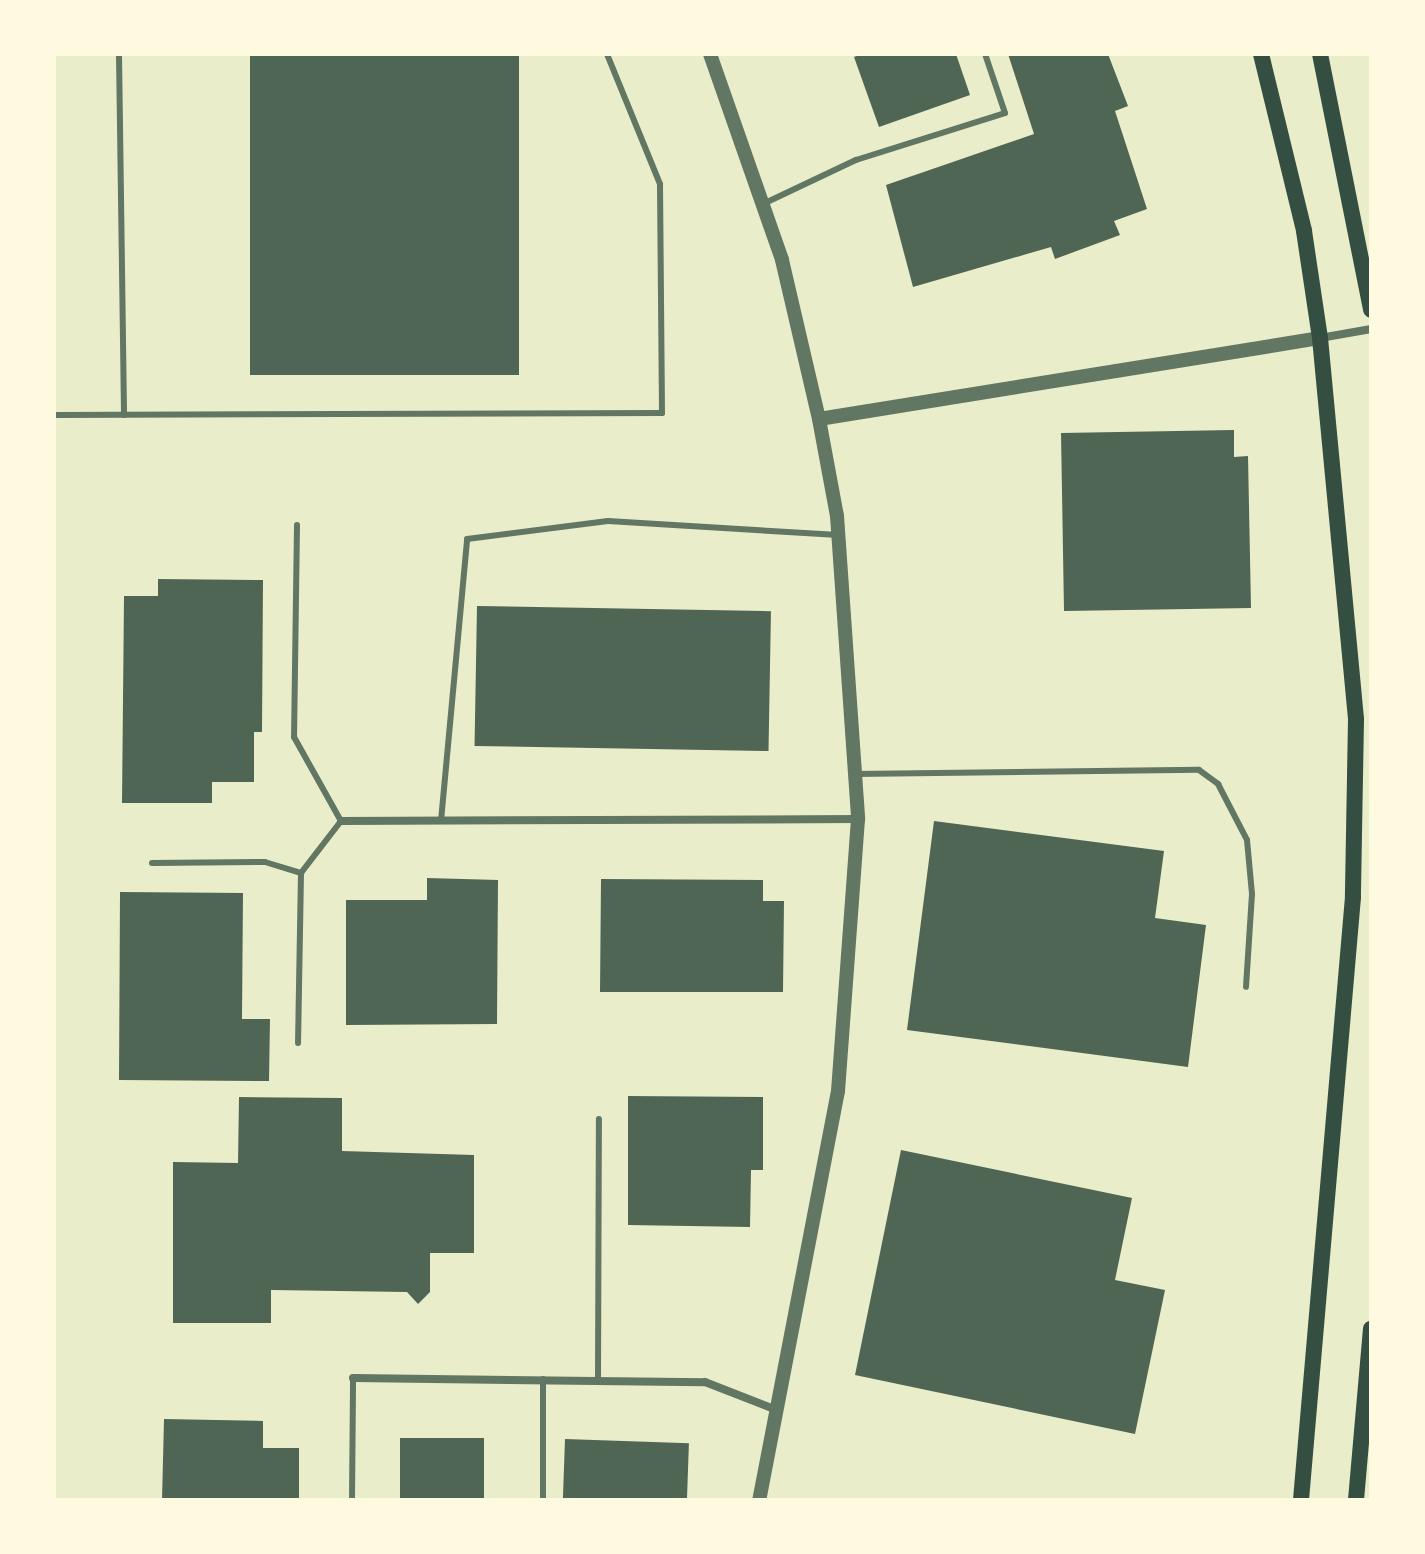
<!DOCTYPE html>
<style>
body{margin:0}
#map{position:relative;width:1425px;height:1554px;overflow:hidden;background:#e9edc9;font-family:"Sofia Sans Condensed",sans-serif}
div>[style]{position:absolute}
.building>*{inset:0;background:#4f6655;transform-origin:0 0}
.service>*{height:6px;margin:-3px;padding:0 3px;transform-origin:3px;border-radius:3px;background:#617663}
.minor>*{height:8px;margin:-4px;padding:0 4px;transform-origin:4px;border-radius:4px;background:#617663}
.tertiary>*{height:14px;margin:-7px;padding:0 7px;transform-origin:7px;border-radius:7px;background:#617663}
.secondary>*{height:16px;margin:-8px;padding:0 8px;transform-origin:8px;border-radius:8px;background:#344e41}
span{translate:-50% -50%;white-space:nowrap;text-align:center;line-height:1.15;-webkit-text-stroke:7px #fefae0;paint-order:stroke}
.frame{position:absolute;inset:0;border:56px solid #fefae0;pointer-events:none}
</style>
<div id="map">
<div class="building">
<div style="left:250px;top:54px;width:269px;height:321px"></div>
<div style="clip-path:polygon(861px 54px,956px 54px,970px 95px,879px 127px,854px 57px)"></div>
<div style="clip-path:polygon(1008px 54px,1108px 54px,1128px 106px,1115px 111px,1147px 209px,1114px 221px,1120px 235px,1055px 259px,1051px 247px,913px 287px,886px 185px,1034px 134px)"></div>
<div style="clip-path:polygon(1234px 430px,1234px 457px,1248px 456px,1251px 608px,1064px 611px,1061px 433px)"></div>
<div style="clip-path:polygon(158px 579px,263px 580px,262px 732px,254px 732px,254px 782px,212px 782px,212px 803px,122px 803px,124px 596px,158px 596px)"></div>
<div style="left:477px;top:606px;width:294px;height:140px;rotate:1deg"></div>
<div style="clip-path:polygon(934px 821px,1164px 851px,1155px 918px,1206px 925px,1188px 1067px,907px 1030px)"></div>
<div style="clip-path:polygon(427px 878px,498px 880px,497px 1024px,346px 1025px,346px 900px,427px 900px)"></div>
<div style="clip-path:polygon(601px 879px,763px 880px,763px 901px,784px 901px,783px 992px,600px 992px)"></div>
<div style="clip-path:polygon(120px 892px,243px 893px,242px 1019px,270px 1019px,269px 1081px,119px 1080px)"></div>
<div style="clip-path:polygon(628px 1096px,763px 1097px,763px 1170px,751px 1170px,750px 1227px,628px 1225px)"></div>
<div style="clip-path:polygon(239px 1097px,342px 1098px,342px 1151px,474px 1155px,474px 1253px,430px 1253px,430px 1292px,418px 1304px,407px 1292px,271px 1290px,271px 1323px,173px 1323px,173px 1162px,238px 1163px)"></div>
<div style="clip-path:polygon(901px 1150px,1132px 1198px,1115px 1280px,1165px 1290px,1135px 1434px,855px 1375px)"></div>
<div style="clip-path:polygon(164px 1419px,263px 1421px,263px 1448px,299px 1448px,299px 1500px,162px 1500px)"></div>
<div style="left:400px;top:1438px;width:84px;height:62px"></div>
<div style="left:565px;top:1439px;width:124px;height:61px;rotate:2deg"></div>
</div>
<div class="service">
<div style="left:119px;top:54px;width:361px;rotate:89.2deg"></div>
<div style="left:765px;top:203px;width:101px;rotate:-25.3deg"></div>
<div style="left:856px;top:160px;width:156px;rotate:-17.5deg"></div>
<div style="left:1005px;top:113px;width:62px;rotate:-108.7deg"></div>
<div style="left:54px;top:415px;width:608px;rotate:-0.19deg"></div>
<div style="left:662px;top:413px;width:229px;rotate:-90.5deg"></div>
<div style="left:660px;top:184px;width:140px;rotate:-112.2deg"></div>
<div style="left:297px;top:525px;width:212px;rotate:90.8deg"></div>
<div style="left:294px;top:737px;width:96px;rotate:60.8deg"></div>
<div style="left:341px;top:821px;width:66px;rotate:127.6deg"></div>
<div style="left:301px;top:873px;width:170px;rotate:91deg"></div>
<div style="left:855px;top:774px;width:344px;rotate:-0.7deg"></div>
<div style="left:1199px;top:770px;width:24px;rotate:36deg"></div>
<div style="left:1218px;top:784px;width:63px;rotate:62.6deg"></div>
<div style="left:1247px;top:840px;width:54px;rotate:84.7deg"></div>
<div style="left:1252px;top:894px;width:93px;rotate:93.7deg"></div>
<div style="left:441px;top:821px;width:283px;rotate:-84.7deg"></div>
<div style="left:467px;top:539px;width:142px;rotate:-7.3deg"></div>
<div style="left:608px;top:521px;width:231px;rotate:3.5deg"></div>
<div style="left:152px;top:863px;width:113px;rotate:-0.5deg"></div>
<div style="left:265px;top:862px;width:38px;rotate:17deg"></div>
<div style="left:598px;top:1380px;width:261px;rotate:-89.8deg"></div>
<div style="left:352px;top:1500px;width:122px;rotate:-89.5deg"></div>
<div style="left:543px;top:1500px;width:121px;rotate:-90deg"></div>
</div>
<div class="minor">
<div style="left:1320px;top:338px;width:52px;rotate:-10deg"></div>
<div style="left:341px;top:821px;width:517px;rotate:-0.22deg"></div>
<div style="left:353px;top:1378px;width:352px;rotate:0.7deg"></div>
<div style="left:705px;top:1382px;width:77px;rotate:21.3deg"></div>
</div>
<div class="tertiary">
<div style="left:710px;top:54px;width:218px;rotate:70.7deg"></div>
<div style="left:782px;top:260px;width:163px;rotate:76.9deg"></div>
<div style="left:819px;top:419px;width:99px;rotate:79.5deg"></div>
<div style="left:837px;top:516px;width:304px;rotate:86deg"></div>
<div style="left:858px;top:819px;width:273px;rotate:94.2deg"></div>
<div style="left:838px;top:1091px;width:417px;rotate:100.9deg"></div>
<div style="left:819px;top:419px;width:508px;rotate:-9.18deg"></div>
</div>
<div class="secondary">
<div style="left:1261px;top:54px;width:182px;rotate:76.3deg"></div>
<div style="left:1304px;top:231px;width:108px;rotate:81.5deg"></div>
<div style="left:1320px;top:338px;width:383px;rotate:84.6deg"></div>
<div style="left:1356px;top:719px;width:178px;rotate:91deg"></div>
<div style="left:1353px;top:897px;width:605px;rotate:94.93deg"></div>
<div style="left:1320px;top:54px;width:261px;rotate:78.7deg"></div>
<div style="left:1356px;top:1500px;width:172px;rotate:-85deg"></div>
</div>
<div class="frame"></div>
</div>
